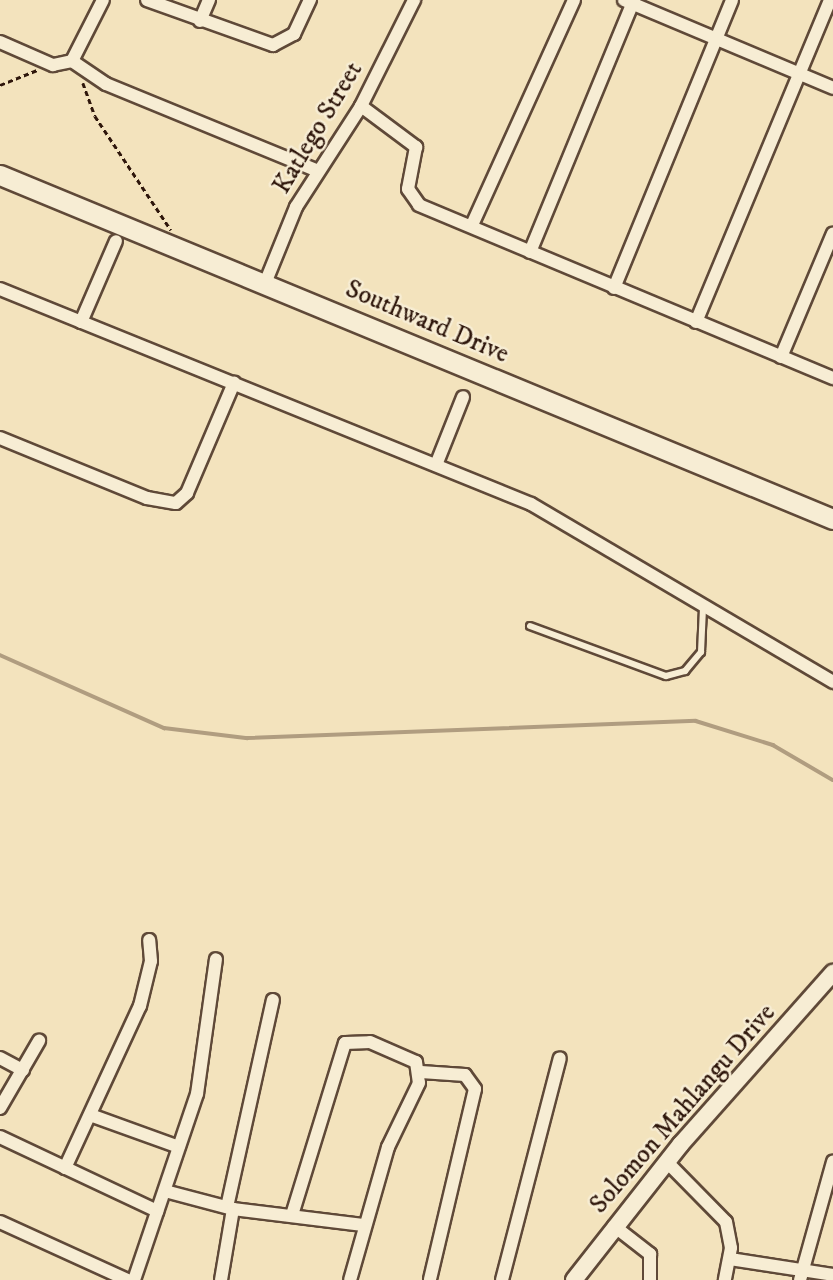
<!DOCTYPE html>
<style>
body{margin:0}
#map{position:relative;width:833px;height:1280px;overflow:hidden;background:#f3e3bd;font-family:"IM FELL DW Pica",serif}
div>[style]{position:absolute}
.stream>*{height:3.5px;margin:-1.75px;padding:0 1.75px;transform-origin:1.75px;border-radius:1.75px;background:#b09d80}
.path>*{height:2.5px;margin-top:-1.25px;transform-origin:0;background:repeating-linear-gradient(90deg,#2e160b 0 5px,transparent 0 8.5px)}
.roads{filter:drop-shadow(2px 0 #5f4938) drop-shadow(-2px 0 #5f4938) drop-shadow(0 2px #5f4938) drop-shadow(0 -2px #5f4938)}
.service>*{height:6px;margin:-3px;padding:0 3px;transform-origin:3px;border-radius:3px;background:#f7edd4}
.minor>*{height:12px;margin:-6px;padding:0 6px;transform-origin:6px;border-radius:6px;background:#f7edd4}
.tertiary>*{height:16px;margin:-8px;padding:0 8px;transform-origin:8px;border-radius:8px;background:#f7edd4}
.secondary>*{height:19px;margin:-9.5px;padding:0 9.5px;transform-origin:9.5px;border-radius:9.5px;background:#f7edd4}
span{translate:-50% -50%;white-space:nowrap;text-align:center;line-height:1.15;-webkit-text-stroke:5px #f7edd4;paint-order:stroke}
.street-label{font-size:26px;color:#2e160b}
</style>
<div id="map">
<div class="stream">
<div style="left:0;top:655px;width:180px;rotate:24deg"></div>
<div style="left:164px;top:728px;width:84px;rotate:6.9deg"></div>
<div style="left:247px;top:738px;width:449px;rotate:-2.2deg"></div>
<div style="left:696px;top:721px;width:81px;rotate:17.3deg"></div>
<div style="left:773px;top:745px;width:69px;rotate:30.3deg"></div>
</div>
<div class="path">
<div style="left:83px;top:83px;width:35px;rotate:70deg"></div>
<div style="left:95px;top:116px;width:137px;rotate:56.3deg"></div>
<div style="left:0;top:85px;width:40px;rotate:-22deg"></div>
</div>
<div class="roads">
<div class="service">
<div style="left:530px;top:626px;width:145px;rotate:20.2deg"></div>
<div style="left:666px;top:676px;width:20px;rotate:-15deg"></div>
<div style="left:685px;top:671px;width:25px;rotate:-50deg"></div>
<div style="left:701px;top:652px;width:44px;rotate:-87.4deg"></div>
</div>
<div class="minor">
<div style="left:147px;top:0;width:134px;rotate:19.7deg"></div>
<div style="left:273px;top:45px;width:24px;rotate:-28deg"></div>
<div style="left:294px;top:34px;width:38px;rotate:-65deg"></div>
<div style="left:624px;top:0;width:227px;rotate:22.8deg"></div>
<div style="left:200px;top:21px;width:23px;rotate:-67deg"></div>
<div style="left:0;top:42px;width:58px;rotate:23.5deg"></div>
<div style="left:53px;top:65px;width:19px;rotate:-12deg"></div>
<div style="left:72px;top:61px;width:41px;rotate:34.1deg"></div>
<div style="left:106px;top:84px;width:229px;rotate:22.3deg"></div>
<div style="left:72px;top:61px;width:68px;rotate:-63.1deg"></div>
<div style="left:361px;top:106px;width:69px;rotate:36.7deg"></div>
<div style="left:416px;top:147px;width:43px;rotate:100.8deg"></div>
<div style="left:408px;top:189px;width:19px;rotate:55deg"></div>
<div style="left:419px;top:205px;width:449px;rotate:22.7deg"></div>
<div style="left:472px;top:225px;width:247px;rotate:-65.6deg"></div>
<div style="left:530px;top:252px;width:273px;rotate:-67.6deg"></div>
<div style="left:266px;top:281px;width:80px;rotate:-67.9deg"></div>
<div style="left:296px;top:207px;width:120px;rotate:-57.2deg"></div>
<div style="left:361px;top:106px;width:119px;rotate:-63.4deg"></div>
<div style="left:614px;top:288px;width:311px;rotate:-67.7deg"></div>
<div style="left:0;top:289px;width:573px;rotate:22.04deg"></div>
<div style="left:531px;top:504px;width:351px;rotate:30.5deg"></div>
<div style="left:81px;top:322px;width:88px;rotate:-66.6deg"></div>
<div style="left:696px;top:322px;width:349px;rotate:-67.4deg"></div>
<div style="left:781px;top:357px;width:134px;rotate:-67.2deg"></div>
<div style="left:0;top:438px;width:159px;rotate:22.2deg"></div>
<div style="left:147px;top:498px;width:29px;rotate:10deg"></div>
<div style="left:176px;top:503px;width:15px;rotate:-42deg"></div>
<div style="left:187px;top:493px;width:120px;rotate:-66.9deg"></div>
<div style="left:436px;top:465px;width:73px;rotate:-68.3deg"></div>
<div style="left:0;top:1058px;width:26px;rotate:28deg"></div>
<div style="left:421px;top:1072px;width:44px;rotate:3.9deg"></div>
<div style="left:465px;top:1075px;width:17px;rotate:54deg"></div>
<div style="left:475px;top:1089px;width:196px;rotate:103.3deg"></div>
<div style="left:0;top:1108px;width:78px;rotate:-59.8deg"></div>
<div style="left:93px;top:1116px;width:91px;rotate:19.8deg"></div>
<div style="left:0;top:1137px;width:174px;rotate:25.2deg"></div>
<div style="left:667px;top:1162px;width:84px;rotate:45.5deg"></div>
<div style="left:726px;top:1222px;width:26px;rotate:79deg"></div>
<div style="left:731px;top:1248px;width:33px;rotate:101deg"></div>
<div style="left:65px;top:1168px;width:179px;rotate:-65.2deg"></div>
<div style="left:140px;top:1006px;width:46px;rotate:-76.3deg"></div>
<div style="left:151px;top:961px;width:21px;rotate:-95deg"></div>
<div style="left:165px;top:1191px;width:70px;rotate:14.8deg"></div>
<div style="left:233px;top:1209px;width:131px;rotate:7deg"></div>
<div style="left:227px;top:1207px;width:212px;rotate:-77.5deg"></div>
<div style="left:292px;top:1215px;width:180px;rotate:-72.9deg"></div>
<div style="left:345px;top:1043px;width:25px;rotate:-2deg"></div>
<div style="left:370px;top:1042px;width:50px;rotate:23.5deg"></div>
<div style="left:416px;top:1062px;width:21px;rotate:82deg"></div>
<div style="left:419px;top:1083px;width:71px;rotate:115.8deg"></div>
<div style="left:388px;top:1147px;width:138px;rotate:105.9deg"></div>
<div style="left:0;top:1222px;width:140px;rotate:24.5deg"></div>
<div style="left:614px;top:1226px;width:46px;rotate:37.9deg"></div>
<div style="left:650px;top:1254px;width:26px;rotate:90deg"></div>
<div style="left:730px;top:1259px;width:104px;rotate:8.8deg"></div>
<div style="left:134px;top:1280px;width:196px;rotate:-71.3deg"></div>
<div style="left:197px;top:1094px;width:136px;rotate:-82deg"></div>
<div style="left:221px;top:1280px;width:72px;rotate:-80.4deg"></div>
<div style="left:502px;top:1280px;width:229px;rotate:-75.4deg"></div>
<div style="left:800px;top:1280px;width:123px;rotate:-74.4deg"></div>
</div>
<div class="tertiary">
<div style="left:574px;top:1280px;width:173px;rotate:-51.8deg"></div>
<div style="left:681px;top:1144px;width:229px;rotate:-48.4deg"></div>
</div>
<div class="secondary">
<div style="left:0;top:175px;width:901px;rotate:22.44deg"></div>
</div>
</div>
<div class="street-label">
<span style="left:318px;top:128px;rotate:-59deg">Katlego Street</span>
<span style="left:427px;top:322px;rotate:23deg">Southward Drive</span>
<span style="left:683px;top:1109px;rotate:-49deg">Solomon Mahlangu Drive</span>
</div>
</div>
